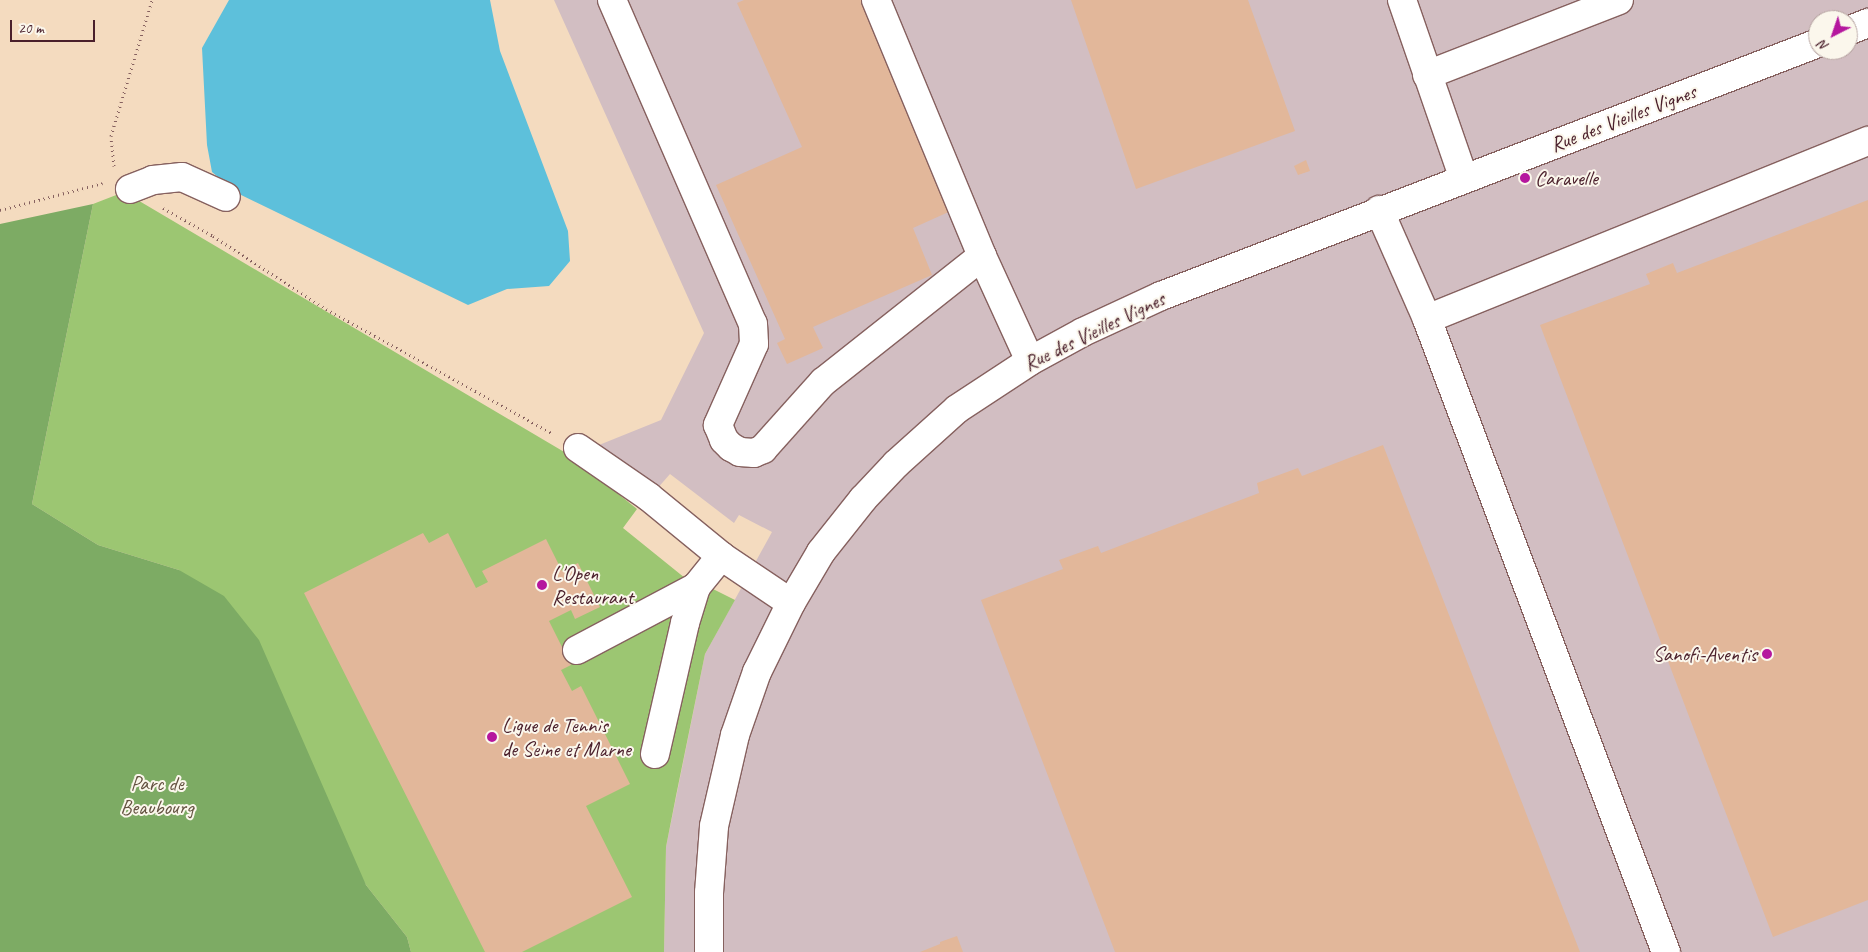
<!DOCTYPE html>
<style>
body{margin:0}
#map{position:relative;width:1868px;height:952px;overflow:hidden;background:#f4dbbf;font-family:Caveat,sans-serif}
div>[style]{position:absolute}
.industrial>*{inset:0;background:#d2bec2}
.green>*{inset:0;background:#9cc672}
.forest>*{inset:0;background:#7dab64}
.water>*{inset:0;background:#5dc0db}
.building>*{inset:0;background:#e2b79a}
.path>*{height:3px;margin-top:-1.5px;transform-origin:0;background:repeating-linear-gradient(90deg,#86615f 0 1px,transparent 0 5px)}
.roads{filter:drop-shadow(1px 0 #86615f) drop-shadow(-1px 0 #86615f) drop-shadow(0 1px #86615f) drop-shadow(0 -1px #86615f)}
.minor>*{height:28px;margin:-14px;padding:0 14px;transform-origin:14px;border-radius:14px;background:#fff}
.dots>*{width:14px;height:14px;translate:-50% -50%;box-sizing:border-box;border:2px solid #fbf7ec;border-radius:50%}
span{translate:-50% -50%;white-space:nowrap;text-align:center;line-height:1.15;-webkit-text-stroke:4px #fbf7ec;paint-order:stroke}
.street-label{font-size:21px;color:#4a1f2b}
.poi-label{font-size:21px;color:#4a1f2b}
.left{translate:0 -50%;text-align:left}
.right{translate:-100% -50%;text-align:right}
.park-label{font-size:21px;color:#635140}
.north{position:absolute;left:1808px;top:10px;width:50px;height:50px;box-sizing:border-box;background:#fbf7ec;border:1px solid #b4a19f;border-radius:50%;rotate:221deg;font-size:14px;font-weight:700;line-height:20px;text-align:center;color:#4a1f2b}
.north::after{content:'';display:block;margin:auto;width:18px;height:22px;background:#b5179e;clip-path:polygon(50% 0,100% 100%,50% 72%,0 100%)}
.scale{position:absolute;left:10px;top:20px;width:85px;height:22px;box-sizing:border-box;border:2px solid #4a1f2b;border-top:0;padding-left:6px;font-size:15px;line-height:18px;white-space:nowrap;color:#4a1f2b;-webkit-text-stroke:4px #fbf7ec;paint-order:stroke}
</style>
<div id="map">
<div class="industrial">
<div style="clip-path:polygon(evenodd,554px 0,1868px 0,1868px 952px,664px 952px,666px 847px,705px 654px,772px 532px,739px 515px,734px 523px,670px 474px,656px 490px,599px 445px,661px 420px,704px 333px,554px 0,1818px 20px,1848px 20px,1848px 50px,1818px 50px,1818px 20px)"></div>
</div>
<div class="green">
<div style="clip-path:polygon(124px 192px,571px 456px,637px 509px,623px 528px,706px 595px,711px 588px,735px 600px,705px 654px,676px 796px,666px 847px,664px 952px,411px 952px,407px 937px,366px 885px,179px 570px,98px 545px,32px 504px,93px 204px)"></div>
</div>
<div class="forest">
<div style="clip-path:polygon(93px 204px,32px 504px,98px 545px,179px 570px,224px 596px,259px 640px,366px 885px,407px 937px,411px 952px,0 952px,0 224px)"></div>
</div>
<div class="water">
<div style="clip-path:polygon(229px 0,490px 0,500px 51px,568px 231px,570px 261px,549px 286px,507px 289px,468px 305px,237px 193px,212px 172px,207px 145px,202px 48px)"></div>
</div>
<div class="building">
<div style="clip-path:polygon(744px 0,865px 0,953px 210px,913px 228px,932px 275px,813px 327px,823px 348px,787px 364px,777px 343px,785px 339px,716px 185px,802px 147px,737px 3px)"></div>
<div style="clip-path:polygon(1071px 0,1248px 0,1295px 131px,1136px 189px)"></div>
<div style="clip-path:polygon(1306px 160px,1310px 171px,1298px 175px,1294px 166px)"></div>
<div style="clip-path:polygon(1868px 200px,1868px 900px,1773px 937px,1540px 325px,1650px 284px,1646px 274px,1673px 263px,1677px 273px)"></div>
<div style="clip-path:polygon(1383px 445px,1580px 952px,1115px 952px,981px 600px,1063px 569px,1059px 560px,1098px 546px,1101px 553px,1259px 493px,1257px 483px,1298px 468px,1302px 476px)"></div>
<div style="clip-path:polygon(423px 533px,429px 543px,448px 533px,476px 588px,488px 582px,482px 571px,546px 539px,562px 571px,578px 563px,600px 607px,575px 619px,571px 610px,549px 621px,571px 665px,561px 670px,572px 691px,581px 686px,630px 784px,586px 806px,632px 897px,522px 952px,485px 952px,304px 593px)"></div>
<div style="clip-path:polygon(957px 936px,963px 952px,920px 952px,940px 944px,940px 942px)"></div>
</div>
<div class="path">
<div style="left:114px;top:166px;width:30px;rotate:-96deg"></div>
<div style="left:111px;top:136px;width:142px;rotate:-73.2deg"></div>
<div style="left:163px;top:208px;width:57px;rotate:29.2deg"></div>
<div style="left:213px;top:236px;width:135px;rotate:32.9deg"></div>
<div style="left:326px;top:309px;width:259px;rotate:28.8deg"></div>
<div style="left:0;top:210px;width:106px;rotate:-14.7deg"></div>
</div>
<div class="roads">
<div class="minor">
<div style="left:612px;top:0;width:353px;rotate:66.5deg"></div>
<div style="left:753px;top:324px;width:20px;rotate:87deg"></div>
<div style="left:754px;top:344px;width:89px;rotate:114deg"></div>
<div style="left:718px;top:425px;width:16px;rotate:68deg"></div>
<div style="left:724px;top:440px;width:10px;rotate:45deg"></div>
<div style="left:731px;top:447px;width:10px;rotate:29deg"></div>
<div style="left:740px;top:452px;width:14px;rotate:4deg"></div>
<div style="left:754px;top:453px;width:10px;rotate:-24deg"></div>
<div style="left:763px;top:449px;width:90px;rotate:-48.2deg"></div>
<div style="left:823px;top:382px;width:203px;rotate:-38.4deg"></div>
<div style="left:876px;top:0;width:277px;rotate:67.5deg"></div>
<div style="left:982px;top:256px;width:115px;rotate:65.4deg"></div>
<div style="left:1402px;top:0;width:189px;rotate:70.9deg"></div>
<div style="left:1848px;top:31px;width:22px;rotate:-22deg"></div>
<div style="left:1427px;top:75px;width:206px;rotate:-21.3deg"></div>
<div style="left:130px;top:189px;width:25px;rotate:-21deg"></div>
<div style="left:153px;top:180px;width:29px;rotate:-6deg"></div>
<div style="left:182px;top:177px;width:48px;rotate:24.4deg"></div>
<div style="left:1379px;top:210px;width:119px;rotate:66.2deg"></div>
<div style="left:1427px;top:319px;width:677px;rotate:69.32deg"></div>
<div style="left:1427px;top:319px;width:476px;rotate:-22deg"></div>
<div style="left:578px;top:448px;width:86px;rotate:34.6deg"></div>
<div style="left:649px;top:497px;width:93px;rotate:39.3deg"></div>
<div style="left:721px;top:556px;width:84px;rotate:33.9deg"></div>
<div style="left:577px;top:650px;width:135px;rotate:-27.9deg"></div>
<div style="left:655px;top:754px;width:134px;rotate:-77.1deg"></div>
<div style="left:685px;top:623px;width:38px;rotate:-73deg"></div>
<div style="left:696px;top:587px;width:40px;rotate:-51deg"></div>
<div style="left:709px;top:952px;width:59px;rotate:-90deg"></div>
<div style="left:709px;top:893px;width:67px;rotate:-85.7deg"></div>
<div style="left:714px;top:826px;width:93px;rotate:-77deg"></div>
<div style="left:735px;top:735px;width:67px;rotate:-70.8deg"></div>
<div style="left:757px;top:672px;width:77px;rotate:-63.8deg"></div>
<div style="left:791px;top:603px;width:59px;rotate:-59.5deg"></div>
<div style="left:821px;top:552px;width:68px;rotate:-51.6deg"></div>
<div style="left:863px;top:499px;width:48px;rotate:-46.7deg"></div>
<div style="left:896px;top:464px;width:82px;rotate:-42deg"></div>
<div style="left:957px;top:409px;width:87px;rotate:-33.3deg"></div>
<div style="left:1030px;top:361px;width:60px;rotate:-28.7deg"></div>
<div style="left:1083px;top:332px;width:86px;rotate:-24.8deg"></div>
<div style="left:1161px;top:296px;width:704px;rotate:-21.06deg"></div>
</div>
</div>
<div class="dots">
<div style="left:1525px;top:178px;background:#b5179e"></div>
<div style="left:542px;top:585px;background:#b5179e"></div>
<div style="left:1767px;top:654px;background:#b5179e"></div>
<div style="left:492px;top:737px;background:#b5179e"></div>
</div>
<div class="street-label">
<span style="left:1623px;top:118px;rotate:-21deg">Rue des Vieilles Vignes</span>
<span style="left:1094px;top:331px;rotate:-26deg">Rue des Vieilles Vignes</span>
</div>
<div class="poi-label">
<span class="left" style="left:1535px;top:178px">Caravelle</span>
<span class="left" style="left:552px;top:585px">L'Open<br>Restaurant</span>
<span class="right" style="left:1757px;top:654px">Sanofi-Aventis</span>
<span class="left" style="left:502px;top:737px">Ligue de Tennis<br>de Seine et Marne</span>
</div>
<div class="park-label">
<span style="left:157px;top:795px">Parc de<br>Beaubourg</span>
</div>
<div class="north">N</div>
<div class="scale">20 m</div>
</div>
